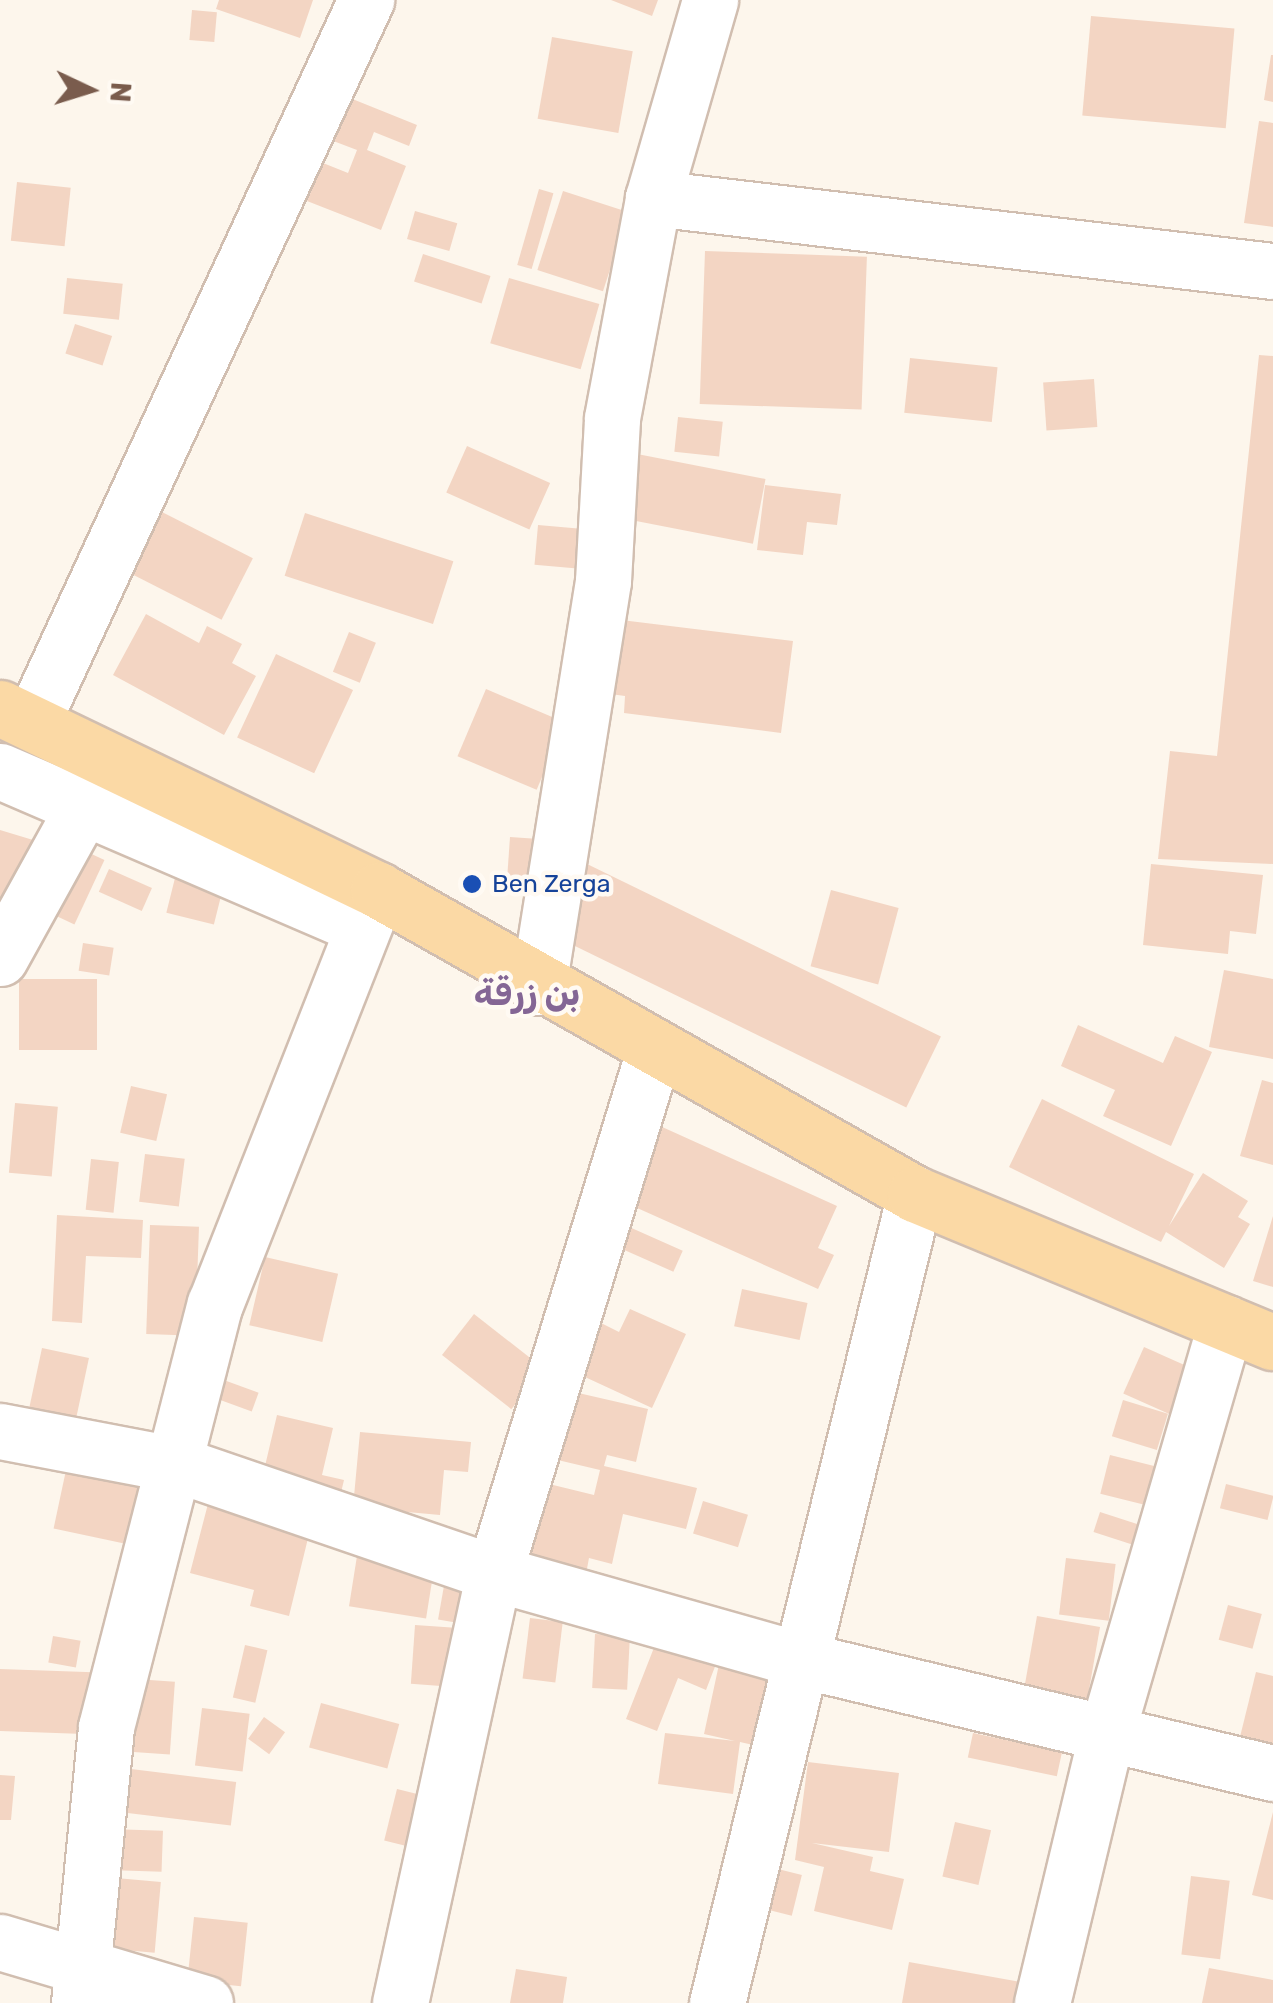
<!DOCTYPE html>
<meta charset="utf-8">
<style>
body{margin:0}
#map{position:relative;width:1273px;height:2003px;overflow:hidden;background:#fdf6ec;font-family:Rubik,"Noto Naskh Arabic",sans-serif}
div>[style]{position:absolute}
.building>*{inset:0;background:#f3d5c3;transform-origin:0 0}
.roads{filter:drop-shadow(2px 0 #d1beb0) drop-shadow(-2px 0 #d1beb0) drop-shadow(0 2px #d1beb0) drop-shadow(0 -2px #d1beb0)}
.minor>*{height:55px;margin:-27.5px;padding:0 27.5px;transform-origin:27.5px;border-radius:27.5px;background:#fff}
.major>*{height:55px;margin:-27.5px;padding:0 27.5px;transform-origin:27.5px;border-radius:27.5px;background:#fbd9a5}
.dots>*{width:28px;height:28px;translate:-50% -50%;box-sizing:border-box;border:5px solid #fffaf3;border-radius:50%}
span{translate:-50% -50%;white-space:nowrap;text-align:center;line-height:1.15;-webkit-text-stroke:9px #fffaf3;paint-order:stroke}
.transit-label{font-size:25px;color:#164399}
.left{translate:0 -50%;text-align:left}
.district-label{font-size:35px;color:#846695;font-weight:700}
.north{position:absolute;left:40px;top:40px;width:100px;height:100px;-webkit-text-stroke:8px #fffaf3;paint-order:stroke;rotate:94deg;font-size:28px;font-weight:700;line-height:40px;text-align:center;color:#7a5c4d}
.north::after{content:'';display:block;margin:auto;width:35px;height:45px;background:#7a5c4d;clip-path:polygon(50% 0,100% 100%,50% 72%,0 100%)}
</style>
<div id="map">
<div class="building">
<div style="clip-path:polygon(219px 0,313px 0,300px 38px,216px 9px)"></div>
<div style="clip-path:polygon(611px 0,658px 0,652px 16px)"></div>
<div style="left:192px;top:10px;width:25px;height:30px;rotate:5deg"></div>
<div style="left:1091px;top:16px;width:144px;height:100px;rotate:5deg"></div>
<div style="left:552px;top:37px;width:82px;height:83px;rotate:10deg"></div>
<div style="clip-path:polygon(1271px 55px,1273px 55px,1273px 102px,1264px 100px)"></div>
<div style="clip-path:polygon(345px 96px,417px 125px,409px 146px,374px 132px,367px 150px,406px 166px,381px 230px,307px 201px,323px 163px,348px 173px,357px 150px,328px 139px)"></div>
<div style="clip-path:polygon(1259px 121px,1273px 123px,1273px 227px,1244px 223px)"></div>
<div style="left:17px;top:182px;width:54px;height:59px;rotate:6deg"></div>
<div style="left:539px;top:189px;width:15px;height:79px;rotate:16deg"></div>
<div style="left:563px;top:191px;width:69px;height:83px;rotate:18deg"></div>
<div style="left:415px;top:211px;width:44px;height:29px;rotate:16deg"></div>
<div style="left:705px;top:251px;width:162px;height:153px;rotate:2deg"></div>
<div style="left:423px;top:254px;width:71px;height:29px;rotate:18deg"></div>
<div style="left:67px;top:278px;width:56px;height:36px;rotate:6deg"></div>
<div style="left:509px;top:278px;width:94px;height:68px;rotate:16deg"></div>
<div style="left:75px;top:324px;width:39px;height:31px;rotate:18deg"></div>
<div style="clip-path:polygon(1259px 355px,1273px 356px,1273px 864px,1158px 859px,1170px 751px,1217px 756px)"></div>
<div style="left:910px;top:358px;width:88px;height:55px;rotate:6deg"></div>
<div style="left:1094px;top:379px;width:48px;height:51px;rotate:86deg"></div>
<div style="left:678px;top:417px;width:45px;height:35px;rotate:6deg"></div>
<div style="left:467px;top:446px;width:91px;height:51px;rotate:24deg"></div>
<div style="left:632px;top:453px;width:136px;height:66px;rotate:11deg"></div>
<div style="clip-path:polygon(765px 485px,841px 494px,837px 525px,807px 522px,803px 555px,757px 550px)"></div>
<div style="left:162px;top:512px;width:102px;height:69px;rotate:27deg"></div>
<div style="left:305px;top:513px;width:156px;height:66px;rotate:18deg"></div>
<div style="left:538px;top:525px;width:60px;height:40px;rotate:5deg"></div>
<div style="clip-path:polygon(146px 614px,199px 643px,207px 626px,242px 644px,232px 663px,256px 676px,224px 735px,113px 675px)"></div>
<div style="clip-path:polygon(613px 619px,793px 641px,781px 733px,624px 713px,625px 696px,603px 693px)"></div>
<div style="left:349px;top:632px;width:29px;height:43px;rotate:22deg"></div>
<div style="left:276px;top:654px;width:85px;height:92px;rotate:25deg"></div>
<div style="left:486px;top:689px;width:86px;height:73px;rotate:23deg"></div>
<div style="clip-path:polygon(0 830px,43px 843px,0 912px)"></div>
<div style="left:510px;top:837px;width:29px;height:41px;rotate:4deg"></div>
<div style="left:70px;top:844px;width:38px;height:71px;rotate:25deg"></div>
<div style="left:585px;top:863px;width:396px;height:79px;rotate:26deg"></div>
<div style="clip-path:polygon(1151px 864px,1263px 875px,1256px 934px,1230px 931px,1228px 954px,1143px 945px)"></div>
<div style="left:109px;top:869px;width:47px;height:25px;rotate:24deg"></div>
<div style="left:177px;top:870px;width:49px;height:44px;rotate:14deg"></div>
<div style="left:831px;top:890px;width:70px;height:79px;rotate:15deg"></div>
<div style="left:83px;top:943px;width:31px;height:28px;rotate:9deg"></div>
<div style="clip-path:polygon(1224px 970px,1273px 979px,1273px 1059px,1209px 1047px)"></div>
<div style="left:19px;top:979px;width:78px;height:71px"></div>
<div style="clip-path:polygon(1078px 1025px,1163px 1063px,1175px 1036px,1212px 1052px,1171px 1146px,1103px 1116px,1115px 1090px,1061px 1066px)"></div>
<div style="clip-path:polygon(1262px 1080px,1273px 1083px,1273px 1165px,1240px 1156px)"></div>
<div style="left:131px;top:1086px;width:37px;height:48px;rotate:13deg"></div>
<div style="clip-path:polygon(1042px 1099px,1194px 1174px,1169px 1226px,1203px 1173px,1248px 1201px,1238px 1217px,1250px 1224px,1224px 1268px,1166px 1232px,1161px 1242px,1009px 1167px)"></div>
<div style="left:15px;top:1103px;width:43px;height:70px;rotate:5deg"></div>
<div style="clip-path:polygon(660px 1126px,837px 1206px,818px 1248px,834px 1255px,818px 1289px,626px 1203px)"></div>
<div style="left:145px;top:1154px;width:40px;height:48px;rotate:7deg"></div>
<div style="left:91px;top:1159px;width:28px;height:51px;rotate:6deg"></div>
<div style="clip-path:polygon(57px 1215px,143px 1220px,141px 1258px,86px 1256px,82px 1323px,52px 1321px)"></div>
<div style="clip-path:polygon(1273px 1216px,1273px 1287px,1253px 1281px)"></div>
<div style="left:150px;top:1225px;width:49px;height:109px;rotate:2deg"></div>
<div style="left:627px;top:1226px;width:61px;height:23px;rotate:24deg"></div>
<div style="left:265px;top:1257px;width:75px;height:70px;rotate:13deg"></div>
<div style="left:742px;top:1289px;width:67px;height:38px;rotate:12deg"></div>
<div style="clip-path:polygon(630px 1309px,686px 1334px,652px 1408px,572px 1371px,595px 1320px,619px 1332px)"></div>
<div style="left:474px;top:1314px;width:88px;height:52px;rotate:38deg"></div>
<div style="left:1144px;top:1347px;width:51px;height:51px;rotate:24deg"></div>
<div style="left:42px;top:1348px;width:48px;height:66px;rotate:12deg"></div>
<div style="left:221px;top:1379px;width:40px;height:20px;rotate:20deg"></div>
<div style="clip-path:polygon(561px 1389px,648px 1409px,636px 1462px,607px 1455px,604px 1466px,697px 1488px,686px 1529px,623px 1514px,612px 1564px,589px 1558px,586px 1574px,525px 1559px,545px 1483px,594px 1495px,600px 1470px,545px 1457px)"></div>
<div style="left:1123px;top:1400px;width:47px;height:38px;rotate:17deg"></div>
<div style="clip-path:polygon(277px 1415px,333px 1428px,322px 1475px,344px 1480px,339px 1501px,261px 1483px)"></div>
<div style="clip-path:polygon(360px 1432px,471px 1442px,468px 1472px,444px 1470px,440px 1515px,353px 1507px)"></div>
<div style="left:1110px;top:1455px;width:62px;height:40px;rotate:14deg"></div>
<div style="left:69px;top:1456px;width:89px;height:74px;rotate:12deg"></div>
<div style="left:1226px;top:1484px;width:49px;height:25px;rotate:14deg"></div>
<div style="clip-path:polygon(209px 1500px,311px 1526px,289px 1616px,250px 1606px,254px 1590px,190px 1573px)"></div>
<div style="left:703px;top:1501px;width:47px;height:34px;rotate:17deg"></div>
<div style="left:1100px;top:1512px;width:43px;height:21px;rotate:18deg"></div>
<div style="left:357px;top:1556px;width:78px;height:51px;rotate:9deg"></div>
<div style="left:1066px;top:1558px;width:50px;height:57px;rotate:7deg"></div>
<div style="left:445px;top:1580px;width:34px;height:40px;rotate:10deg"></div>
<div style="left:1228px;top:1605px;width:35px;height:36px;rotate:15deg"></div>
<div style="left:1037px;top:1616px;width:64px;height:91px;rotate:10deg"></div>
<div style="left:530px;top:1618px;width:33px;height:61px;rotate:7deg"></div>
<div style="left:415px;top:1625px;width:40px;height:59px;rotate:4deg"></div>
<div style="left:595px;top:1634px;width:35px;height:54px;rotate:3deg"></div>
<div style="left:53px;top:1636px;width:28px;height:27px;rotate:10deg"></div>
<div style="clip-path:polygon(657px 1640px,716px 1664px,706px 1690px,678px 1678px,657px 1731px,626px 1719px)"></div>
<div style="left:245px;top:1645px;width:23px;height:54px;rotate:13deg"></div>
<div style="clip-path:polygon(721px 1655px,780px 1669px,762px 1747px,740px 1742px,733px 1794px,658px 1784px,665px 1733px,735px 1741px,704px 1734px)"></div>
<div style="left:0;top:1669px;width:93px;height:62px;rotate:2deg"></div>
<div style="clip-path:polygon(1256px 1672px,1273px 1676px,1273px 1754px,1238px 1745px)"></div>
<div style="left:135px;top:1679px;width:40px;height:73px;rotate:4deg"></div>
<div style="left:321px;top:1703px;width:81px;height:46px;rotate:15deg"></div>
<div style="left:202px;top:1708px;width:48px;height:58px;rotate:7deg"></div>
<div style="left:264px;top:1717px;width:26px;height:27px;rotate:36deg"></div>
<div style="left:973px;top:1733px;width:91px;height:25px;rotate:12deg"></div>
<div style="clip-path:polygon(808px 1762px,899px 1773px,889px 1852px,812px 1843px,873px 1857px,870px 1871px,904px 1879px,892px 1930px,814px 1911px,824px 1867px,795px 1860px)"></div>
<div style="left:131px;top:1769px;width:106px;height:44px;rotate:7deg"></div>
<div style="clip-path:polygon(0 1775px,15px 1776px,11px 1820px,0 1820px)"></div>
<div style="left:397px;top:1789px;width:25px;height:53px;rotate:14deg"></div>
<div style="clip-path:polygon(1273px 1812px,1273px 1900px,1252px 1895px)"></div>
<div style="left:955px;top:1822px;width:37px;height:56px;rotate:13deg"></div>
<div style="left:110px;top:1829px;width:53px;height:41px;rotate:2deg"></div>
<div style="left:766px;top:1866px;width:37px;height:42px;rotate:14deg"></div>
<div style="left:1191px;top:1876px;width:39px;height:79px;rotate:7deg"></div>
<div style="left:116px;top:1878px;width:45px;height:71px;rotate:5deg"></div>
<div style="left:194px;top:1917px;width:54px;height:64px;rotate:6deg"></div>
<div style="clip-path:polygon(909px 1962px,1027px 1983px,1023px 2003px,902px 2003px)"></div>
<div style="clip-path:polygon(1209px 1968px,1273px 1980px,1273px 2003px,1202px 2003px)"></div>
<div style="clip-path:polygon(516px 1969px,567px 1977px,563px 2003px,510px 2003px)"></div>
</div>
<div class="roads">
<div class="minor">
<div style="left:653px;top:198px;width:624px;rotate:6.72deg"></div>
<div style="left:32px;top:722px;width:796px;rotate:-65.17deg"></div>
<div style="left:0;top:771px;width:394px;rotate:23.3deg"></div>
<div style="left:0;top:958px;width:168px;rotate:-61.1deg"></div>
<div style="left:538px;top:987px;width:411px;rotate:-80.9deg"></div>
<div style="left:603px;top:581px;width:163px;rotate:-86.8deg"></div>
<div style="left:612px;top:418px;width:224px;rotate:-79.4deg"></div>
<div style="left:653px;top:198px;width:206px;rotate:-73.9deg"></div>
<div style="left:0;top:1431px;width:182px;rotate:10.8deg"></div>
<div style="left:179px;top:1465px;width:333px;rotate:18.9deg"></div>
<div style="left:494px;top:1573px;width:320px;rotate:15.8deg"></div>
<div style="left:802px;top:1660px;width:484px;rotate:13.5deg"></div>
<div style="left:0;top:1942px;width:214px;rotate:16.6deg"></div>
<div style="left:79px;top:2003px;width:277px;rotate:-84.4deg"></div>
<div style="left:106px;top:1727px;width:437px;rotate:-75.6deg"></div>
<div style="left:215px;top:1304px;width:445px;rotate:-68.5deg"></div>
<div style="left:400px;top:2003px;width:440px;rotate:-77.7deg"></div>
<div style="left:494px;top:1573px;width:546px;rotate:-72.96deg"></div>
<div style="left:717px;top:2003px;width:833px;rotate:-76.25deg"></div>
<div style="left:1042px;top:2003px;width:279px;rotate:-76.5deg"></div>
<div style="left:1107px;top:1732px;width:426px;rotate:-73.8deg"></div>
</div>
<div class="major">
<div style="left:0;top:708px;width:420px;rotate:25.7deg"></div>
<div style="left:378px;top:890px;width:617px;rotate:29.51deg"></div>
<div style="left:915px;top:1194px;width:387px;rotate:22.5deg"></div>
</div>
</div>
<div class="dots">
<div style="left:472px;top:884px;background:#1a4fb4"></div>
</div>
<div class="transit-label">
<span class="left" style="left:492px;top:884px">Ben Zerga</span>
</div>
<div class="district-label">
<span style="left:527px;top:993px">بن زرقة</span>
</div>
<div class="north">N</div>
</div>
